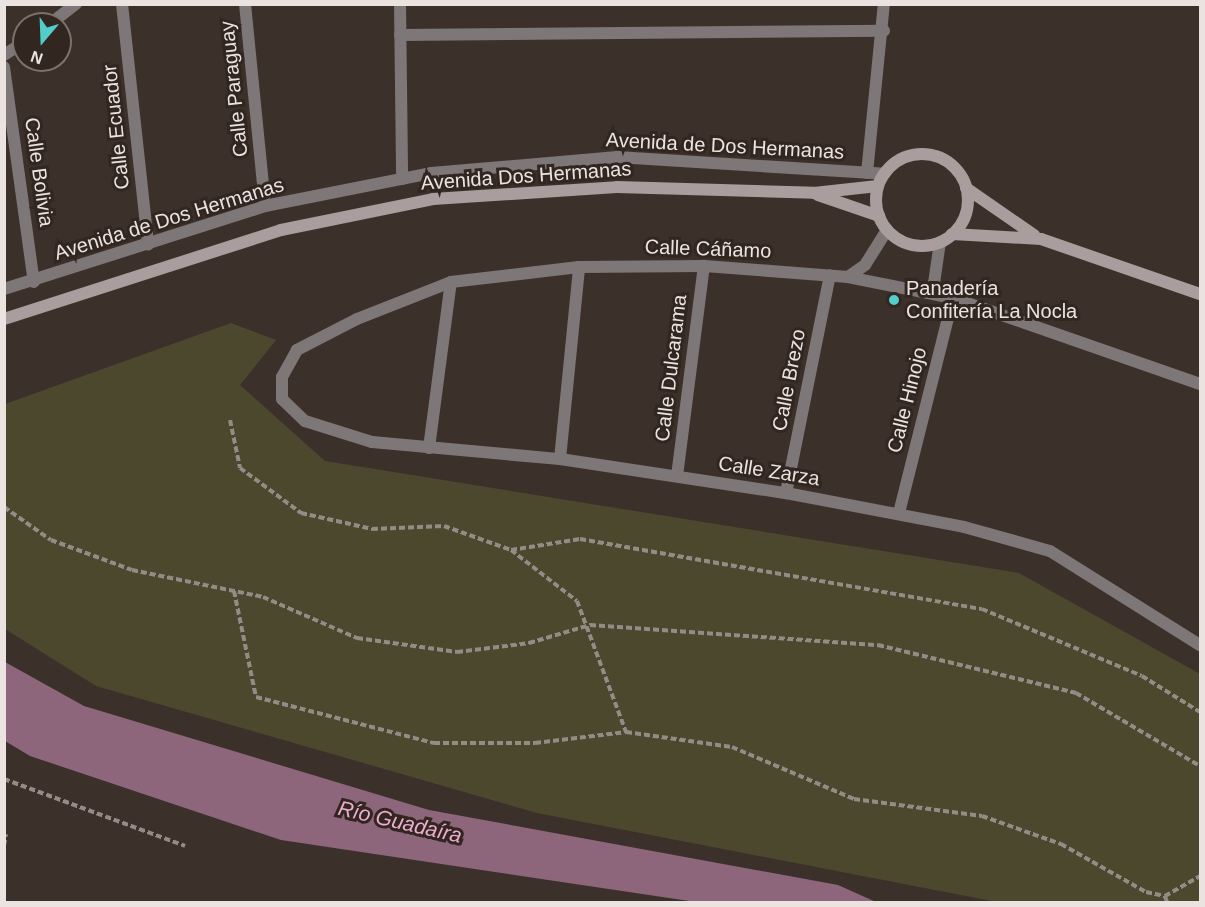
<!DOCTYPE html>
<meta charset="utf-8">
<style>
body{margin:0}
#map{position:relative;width:1205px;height:907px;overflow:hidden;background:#3c302b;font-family:Helvetica,sans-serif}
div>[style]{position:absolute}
.green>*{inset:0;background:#4b482e}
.water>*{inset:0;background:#8d667b}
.path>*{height:4px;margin-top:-2px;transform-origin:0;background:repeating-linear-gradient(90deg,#948a86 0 6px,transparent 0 9px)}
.street>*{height:12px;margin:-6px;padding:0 6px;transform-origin:6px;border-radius:6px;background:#7e7777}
.secondary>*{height:12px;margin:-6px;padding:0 6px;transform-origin:6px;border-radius:6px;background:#a99d9d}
.secondary>.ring{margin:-6px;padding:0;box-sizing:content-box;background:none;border:12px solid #a99d9d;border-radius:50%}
.dots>*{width:16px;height:16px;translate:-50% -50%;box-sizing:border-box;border:3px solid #322621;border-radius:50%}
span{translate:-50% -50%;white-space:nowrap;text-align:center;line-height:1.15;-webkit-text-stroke:6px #322621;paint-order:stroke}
.street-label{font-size:20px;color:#ebe3e0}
.poi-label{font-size:20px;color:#ebe3e0}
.left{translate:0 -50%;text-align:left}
.water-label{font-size:21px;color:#eeadd0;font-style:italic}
.frame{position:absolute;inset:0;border:6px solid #ebe3e0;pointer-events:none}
.north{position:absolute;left:12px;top:12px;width:60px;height:60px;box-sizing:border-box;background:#322621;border:2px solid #7c726d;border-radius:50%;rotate:199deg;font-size:16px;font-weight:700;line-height:24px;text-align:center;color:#ebe3e0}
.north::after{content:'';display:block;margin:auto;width:21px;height:27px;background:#53cdca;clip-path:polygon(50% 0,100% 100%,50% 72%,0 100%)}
</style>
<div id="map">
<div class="green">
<div style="clip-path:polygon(231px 323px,276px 340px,240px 385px,325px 461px,1019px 573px,1200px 674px,1200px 902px,997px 902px,537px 813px,96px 686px,5px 629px,5px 404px)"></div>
</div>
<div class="water">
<div style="clip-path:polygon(5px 662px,84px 706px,429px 810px,838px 885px,876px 902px,696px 902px,281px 840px,30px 756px,5px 741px)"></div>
</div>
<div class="path">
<div style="left:230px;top:420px;width:49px;rotate:78.2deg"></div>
<div style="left:240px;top:468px;width:76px;rotate:36.4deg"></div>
<div style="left:301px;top:513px;width:73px;rotate:12.7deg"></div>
<div style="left:372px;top:529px;width:72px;rotate:-2.4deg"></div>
<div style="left:444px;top:526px;width:71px;rotate:19.7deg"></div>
<div style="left:511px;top:550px;width:83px;rotate:37.7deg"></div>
<div style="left:577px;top:601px;width:140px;rotate:69.5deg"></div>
<div style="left:4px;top:507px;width:57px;rotate:35.1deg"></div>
<div style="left:51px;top:540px;width:86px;rotate:20.3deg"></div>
<div style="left:132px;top:570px;width:134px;rotate:11.6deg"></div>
<div style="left:263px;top:597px;width:103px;rotate:23.6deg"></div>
<div style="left:357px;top:638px;width:101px;rotate:8deg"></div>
<div style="left:457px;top:652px;width:73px;rotate:-7.1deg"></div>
<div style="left:529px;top:643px;width:64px;rotate:-16.4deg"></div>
<div style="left:590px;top:625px;width:289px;rotate:4deg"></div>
<div style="left:878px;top:645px;width:204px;rotate:13.6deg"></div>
<div style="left:1076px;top:693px;width:144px;rotate:30.5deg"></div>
<div style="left:511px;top:550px;width:70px;rotate:-9.1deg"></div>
<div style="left:580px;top:539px;width:408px;rotate:9.9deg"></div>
<div style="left:982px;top:609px;width:173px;rotate:22.7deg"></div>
<div style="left:1142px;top:676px;width:68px;rotate:31.8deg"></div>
<div style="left:234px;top:591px;width:108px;rotate:78.3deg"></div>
<div style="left:256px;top:697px;width:184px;rotate:14.5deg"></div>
<div style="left:434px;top:743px;width:101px"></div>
<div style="left:535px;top:743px;width:92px;rotate:-6.9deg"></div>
<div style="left:626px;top:732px;width:107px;rotate:8.1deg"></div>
<div style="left:732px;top:747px;width:133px;rotate:23.1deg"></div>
<div style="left:854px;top:799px;width:129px;rotate:7.6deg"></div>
<div style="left:982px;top:816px;width:84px;rotate:19.5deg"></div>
<div style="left:1061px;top:844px;width:98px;rotate:29.5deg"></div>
<div style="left:1146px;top:892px;width:19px;rotate:12deg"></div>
<div style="left:1165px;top:896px;width:40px;rotate:-29.7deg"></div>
<div style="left:4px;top:779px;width:193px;rotate:20.3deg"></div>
<div style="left:4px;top:846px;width:12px;rotate:-81deg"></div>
<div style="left:1165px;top:896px;width:6px;rotate:72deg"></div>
</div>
<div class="street">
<div style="left:122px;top:4px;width:242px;rotate:83.8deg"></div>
<div style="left:245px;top:4px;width:203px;rotate:84.3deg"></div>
<div style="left:400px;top:4px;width:175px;rotate:89.3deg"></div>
<div style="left:50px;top:24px;width:33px;rotate:-38deg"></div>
<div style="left:400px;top:35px;width:484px;rotate:-0.5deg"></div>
<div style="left:4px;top:55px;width:24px;rotate:-33deg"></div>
<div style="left:4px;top:67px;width:217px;rotate:82.1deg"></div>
<div style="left:867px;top:173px;width:170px;rotate:-84.3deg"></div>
<div style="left:940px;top:242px;width:41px;rotate:98.3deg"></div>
<div style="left:934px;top:283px;width:14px;rotate:60deg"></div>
<div style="left:848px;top:277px;width:21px;rotate:-35deg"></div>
<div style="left:865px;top:265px;width:41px;rotate:-57.8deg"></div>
<div style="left:4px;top:289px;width:274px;rotate:-17.6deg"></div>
<div style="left:265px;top:206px;width:169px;rotate:-11.2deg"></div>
<div style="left:431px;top:173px;width:187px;rotate:-4.9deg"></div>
<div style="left:617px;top:157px;width:268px;rotate:3.6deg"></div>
<div style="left:1200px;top:384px;width:262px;rotate:-160.8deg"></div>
<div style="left:953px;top:298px;width:107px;rotate:-168.7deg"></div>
<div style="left:848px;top:277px;width:144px;rotate:-175.6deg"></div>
<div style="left:704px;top:266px;width:125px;rotate:179.5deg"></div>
<div style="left:579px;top:267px;width:129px;rotate:173.3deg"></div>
<div style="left:451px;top:282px;width:101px;rotate:158.5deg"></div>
<div style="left:357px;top:319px;width:68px;rotate:152.7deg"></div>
<div style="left:297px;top:350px;width:31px;rotate:119deg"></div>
<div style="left:282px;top:377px;width:22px;rotate:90deg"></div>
<div style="left:282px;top:399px;width:32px;rotate:44deg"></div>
<div style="left:305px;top:421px;width:70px;rotate:17.4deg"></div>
<div style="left:372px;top:442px;width:189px;rotate:5.2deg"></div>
<div style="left:560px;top:459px;width:229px;rotate:8.6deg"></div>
<div style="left:786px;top:493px;width:181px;rotate:10.8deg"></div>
<div style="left:964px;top:527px;width:89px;rotate:15.6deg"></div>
<div style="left:1050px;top:551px;width:177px;rotate:32.1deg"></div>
<div style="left:429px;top:448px;width:167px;rotate:-82.5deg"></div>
<div style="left:560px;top:459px;width:193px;rotate:-84.3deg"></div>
<div style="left:677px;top:476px;width:212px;rotate:-82.7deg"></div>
<div style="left:786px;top:493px;width:222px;rotate:-78.6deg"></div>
<div style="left:899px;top:513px;width:222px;rotate:-75.9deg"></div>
</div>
<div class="secondary">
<div class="ring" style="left:876px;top:154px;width:80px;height:80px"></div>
<div style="left:966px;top:188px;width:83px;rotate:34.7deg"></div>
<div style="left:818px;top:195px;width:65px;rotate:19deg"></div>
<div style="left:952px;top:234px;width:89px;rotate:3.2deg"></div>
<div style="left:1041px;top:239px;width:168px;rotate:19.1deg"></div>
<div style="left:4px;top:319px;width:291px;rotate:-17.8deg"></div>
<div style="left:281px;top:230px;width:155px;rotate:-11.5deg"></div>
<div style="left:433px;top:199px;width:184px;rotate:-3.7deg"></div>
<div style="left:617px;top:187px;width:197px;rotate:1.7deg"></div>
<div style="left:814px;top:193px;width:64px;rotate:-6.2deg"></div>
</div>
<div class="dots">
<div style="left:894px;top:300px;background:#53cdca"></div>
</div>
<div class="street-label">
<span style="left:234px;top:89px;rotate:-96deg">Calle Paraguay</span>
<span style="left:116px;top:127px;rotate:-96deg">Calle Ecuador</span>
<span style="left:725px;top:146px;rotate:3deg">Avenida de Dos Hermanas</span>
<span style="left:39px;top:172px;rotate:82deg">Calle Bolivia</span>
<span style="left:526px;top:176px;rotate:-4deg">Avenida Dos Hermanas</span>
<span style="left:169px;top:219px;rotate:-17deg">Avenida de Dos Hermanas</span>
<span style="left:708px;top:249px;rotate:2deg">Calle Cáñamo</span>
<span style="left:671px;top:368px;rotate:-83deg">Calle Dulcarama</span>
<span style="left:789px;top:380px;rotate:-79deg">Calle Brezo</span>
<span style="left:907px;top:400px;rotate:-76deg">Calle Hinojo</span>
<span style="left:769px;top:471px;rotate:9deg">Calle Zarza</span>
</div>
<div class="poi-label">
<span class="left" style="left:906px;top:300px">Panadería<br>Confitería La Nocla</span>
</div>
<div class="water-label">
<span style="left:400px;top:822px;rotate:13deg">Río Guadaíra</span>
</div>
<div class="frame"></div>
<div class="north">N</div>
</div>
